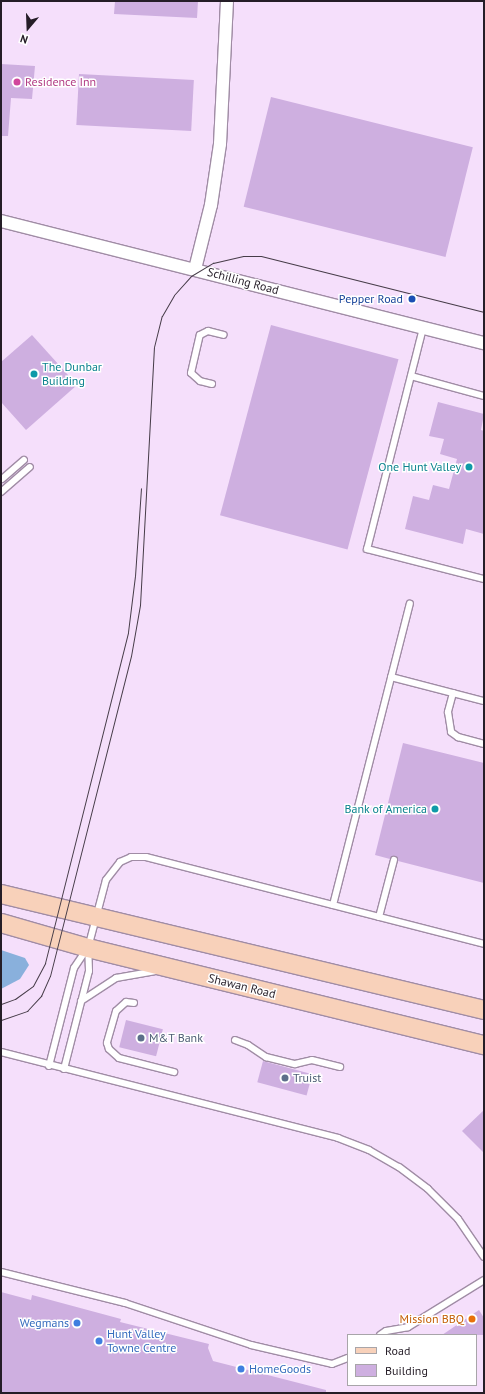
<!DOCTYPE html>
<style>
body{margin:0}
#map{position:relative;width:485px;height:1394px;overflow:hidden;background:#f5dffb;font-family:"PT Sans",sans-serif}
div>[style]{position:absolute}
.water>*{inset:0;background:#89b0dc}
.building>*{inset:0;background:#ceafe0;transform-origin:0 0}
.roads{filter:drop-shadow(1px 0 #a08ca5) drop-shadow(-1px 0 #a08ca5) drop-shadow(0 1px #a08ca5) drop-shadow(0 -1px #a08ca5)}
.service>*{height:6px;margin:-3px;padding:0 3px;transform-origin:3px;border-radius:3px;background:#fff}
.minor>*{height:12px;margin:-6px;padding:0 6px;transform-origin:6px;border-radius:6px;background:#fff}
.primary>*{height:18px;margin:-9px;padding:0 9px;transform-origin:9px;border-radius:9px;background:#f8d1ba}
.tram>*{height:1px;margin:-0.5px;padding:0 0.5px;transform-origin:0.5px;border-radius:0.5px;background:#463c48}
.dots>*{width:11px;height:11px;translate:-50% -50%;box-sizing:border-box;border:2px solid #fff;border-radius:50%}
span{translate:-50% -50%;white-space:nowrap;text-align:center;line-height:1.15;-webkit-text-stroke:3px #fff;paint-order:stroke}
.hotel-label{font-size:12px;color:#b23c85}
.left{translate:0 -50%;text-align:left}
.street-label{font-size:12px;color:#251d27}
.transit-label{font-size:12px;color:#164399}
.right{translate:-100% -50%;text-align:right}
.culture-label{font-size:12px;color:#0d838f}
.service-label{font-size:12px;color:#4e5e75}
.food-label{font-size:12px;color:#c56008}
.shop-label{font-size:12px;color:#366cbe}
.frame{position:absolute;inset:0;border:2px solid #251d27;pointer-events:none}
.legend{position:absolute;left:347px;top:1334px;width:130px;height:52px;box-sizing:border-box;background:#fff;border:1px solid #a8a5a9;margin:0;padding:5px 7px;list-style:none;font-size:12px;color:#251d27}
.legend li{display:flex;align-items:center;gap:8px;height:20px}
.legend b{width:20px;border:1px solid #a8a5a9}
.north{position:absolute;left:8px;top:8px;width:40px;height:40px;-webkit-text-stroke:3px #fff;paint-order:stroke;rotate:199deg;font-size:11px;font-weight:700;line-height:16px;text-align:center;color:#251d27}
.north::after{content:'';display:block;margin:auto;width:14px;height:18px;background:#251d27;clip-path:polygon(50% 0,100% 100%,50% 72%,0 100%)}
</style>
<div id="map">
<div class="water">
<div style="clip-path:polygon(1px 950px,25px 958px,29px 965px,20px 979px,1px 989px)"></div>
</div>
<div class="building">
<div style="clip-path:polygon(115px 1px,198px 1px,197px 18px,114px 14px)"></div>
<div style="clip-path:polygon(1px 64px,35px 66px,32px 99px,11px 98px,8px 136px,1px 136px)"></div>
<div style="left:79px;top:74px;width:115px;height:51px;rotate:3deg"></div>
<div style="left:271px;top:97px;width:208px;height:113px;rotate:14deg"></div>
<div style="left:271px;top:325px;width:132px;height:197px;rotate:15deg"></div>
<div style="clip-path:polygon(32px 335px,77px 385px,26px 430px,1px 402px,1px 362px)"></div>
<div style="clip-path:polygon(438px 402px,484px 414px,481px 430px,484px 431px,484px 534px,466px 529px,463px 544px,405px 529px,413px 496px,429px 500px,433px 485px,449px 489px,457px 459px,440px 454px,444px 439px,429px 436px)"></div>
<div style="clip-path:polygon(403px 743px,484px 763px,484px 883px,398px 861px,395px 856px,390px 859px,375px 855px)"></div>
<div style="left:126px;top:1020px;width:38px;height:28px;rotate:14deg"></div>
<div style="left:263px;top:1061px;width:51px;height:22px;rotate:15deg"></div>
<div style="clip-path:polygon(484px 1110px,484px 1153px,462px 1131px)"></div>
<div style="clip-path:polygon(1px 1292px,31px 1300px,32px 1295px,121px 1319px,120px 1322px,209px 1344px,208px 1348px,213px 1361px,326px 1390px,326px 1393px,1px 1393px)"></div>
<div style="clip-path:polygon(479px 1310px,484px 1318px,484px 1335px,442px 1335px)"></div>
</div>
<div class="roads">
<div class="service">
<div style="left:423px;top:328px;width:228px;rotate:104.2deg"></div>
<div style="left:367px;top:549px;width:121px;rotate:14.4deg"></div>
<div style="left:411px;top:376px;width:76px;rotate:15.3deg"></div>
<div style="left:212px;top:384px;width:12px;rotate:-166deg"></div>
<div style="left:200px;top:381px;width:12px;rotate:-138deg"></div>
<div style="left:191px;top:373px;width:39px;rotate:-77deg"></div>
<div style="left:200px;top:335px;width:9px;rotate:-27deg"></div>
<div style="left:208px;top:331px;width:16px;rotate:14deg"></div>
<div style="left:2px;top:479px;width:29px;rotate:-41deg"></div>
<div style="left:1px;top:492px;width:38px;rotate:-41deg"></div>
<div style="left:391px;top:677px;width:96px;rotate:14.5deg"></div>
<div style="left:453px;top:693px;width:20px;rotate:105deg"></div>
<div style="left:448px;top:712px;width:20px;rotate:81deg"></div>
<div style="left:451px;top:732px;width:9px;rotate:36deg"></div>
<div style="left:458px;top:737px;width:27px;rotate:15deg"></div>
<div style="left:333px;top:905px;width:311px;rotate:-75.7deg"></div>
<div style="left:379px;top:917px;width:59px;rotate:-75.3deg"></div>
<div style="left:81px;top:1001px;width:42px;rotate:-33.3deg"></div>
<div style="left:116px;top:978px;width:39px;rotate:-10deg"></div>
<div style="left:134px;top:1003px;width:8px;rotate:-173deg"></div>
<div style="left:126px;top:1002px;width:13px;rotate:138deg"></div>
<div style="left:116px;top:1011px;width:33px;rotate:106deg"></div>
<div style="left:107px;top:1043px;width:6px;rotate:72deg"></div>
<div style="left:109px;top:1049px;width:13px;rotate:42deg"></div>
<div style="left:119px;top:1058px;width:57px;rotate:14.3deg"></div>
<div style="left:235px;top:1040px;width:14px;rotate:21deg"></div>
<div style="left:248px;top:1045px;width:22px;rotate:34deg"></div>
<div style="left:266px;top:1057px;width:30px;rotate:14deg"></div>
<div style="left:295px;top:1064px;width:17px;rotate:-13deg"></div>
<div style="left:312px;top:1060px;width:29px;rotate:14deg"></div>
<div style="left:1px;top:1052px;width:348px;rotate:14.3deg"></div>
<div style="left:338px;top:1138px;width:33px;rotate:21deg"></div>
<div style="left:369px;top:1150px;width:34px;rotate:30deg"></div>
<div style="left:399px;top:1167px;width:36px;rotate:37deg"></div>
<div style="left:428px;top:1189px;width:42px;rotate:45deg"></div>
<div style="left:458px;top:1219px;width:46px;rotate:55.6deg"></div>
<div style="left:49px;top:1066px;width:101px;rotate:-75.7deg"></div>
<div style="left:74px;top:968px;width:23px;rotate:-56deg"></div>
<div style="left:64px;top:1069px;width:101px;rotate:-75.7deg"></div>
<div style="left:89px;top:971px;width:23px;rotate:-92deg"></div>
<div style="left:88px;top:948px;width:70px;rotate:-75.2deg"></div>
<div style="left:106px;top:880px;width:23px;rotate:-52deg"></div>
<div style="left:120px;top:862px;width:12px;rotate:-24deg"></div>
<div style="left:131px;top:857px;width:15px"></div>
<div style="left:146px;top:857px;width:349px;rotate:14.4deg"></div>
<div style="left:1px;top:1272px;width:128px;rotate:14deg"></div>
<div style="left:125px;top:1303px;width:133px;rotate:18.4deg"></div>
<div style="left:251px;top:1345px;width:83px;rotate:13.2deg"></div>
<div style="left:332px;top:1364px;width:17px;rotate:-21deg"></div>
<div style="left:380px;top:1335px;width:7px;rotate:-34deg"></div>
<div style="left:386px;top:1331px;width:22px;rotate:-10deg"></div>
<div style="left:408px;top:1327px;width:89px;rotate:-31.7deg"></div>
</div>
<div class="minor">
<div style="left:1px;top:221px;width:498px;rotate:14.2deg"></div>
<div style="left:195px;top:269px;width:66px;rotate:-76deg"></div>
<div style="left:211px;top:205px;width:62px;rotate:-81.6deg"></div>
<div style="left:220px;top:144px;width:143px;rotate:-87.2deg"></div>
</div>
<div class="primary">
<div style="left:1px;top:894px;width:497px;rotate:13.5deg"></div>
<div style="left:1px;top:923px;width:91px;rotate:16deg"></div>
<div style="left:88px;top:948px;width:408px;rotate:13.8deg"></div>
</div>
</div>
<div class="tram">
<div style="left:1px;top:1004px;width:15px;rotate:-20deg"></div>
<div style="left:15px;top:999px;width:22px;rotate:-36deg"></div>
<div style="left:33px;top:986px;width:26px;rotate:-62deg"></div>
<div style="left:45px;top:963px;width:341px;rotate:-75.9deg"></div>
<div style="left:128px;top:632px;width:56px;rotate:-82.9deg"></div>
<div style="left:135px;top:576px;width:88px;rotate:-86.1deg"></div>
<div style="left:1px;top:1020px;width:28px;rotate:-19deg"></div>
<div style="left:27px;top:1011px;width:21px;rotate:-47deg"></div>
<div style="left:41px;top:996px;width:22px;rotate:-66deg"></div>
<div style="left:50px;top:976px;width:330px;rotate:-75.8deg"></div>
<div style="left:131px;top:656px;width:52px;rotate:-80deg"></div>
<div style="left:140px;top:605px;width:258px;rotate:-86.9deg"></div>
<div style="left:154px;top:347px;width:32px;rotate:-76deg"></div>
<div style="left:162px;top:316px;width:24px;rotate:-60deg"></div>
<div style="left:174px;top:295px;width:25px;rotate:-48deg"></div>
<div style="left:191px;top:276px;width:26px;rotate:-31deg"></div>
<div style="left:213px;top:263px;width:31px;rotate:-13deg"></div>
<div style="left:243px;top:256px;width:18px"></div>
<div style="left:261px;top:256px;width:230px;rotate:14.1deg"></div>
</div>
<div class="dots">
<div style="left:17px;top:82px;background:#d1479c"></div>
<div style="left:412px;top:299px;background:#1a4fb4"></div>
<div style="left:34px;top:374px;background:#0f9aa8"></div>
<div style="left:469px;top:467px;background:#0f9aa8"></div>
<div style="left:435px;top:809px;background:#0f9aa8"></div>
<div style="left:141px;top:1038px;background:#5c6f8a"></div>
<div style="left:285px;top:1078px;background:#5c6f8a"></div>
<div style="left:472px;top:1319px;background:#e8710a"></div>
<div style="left:77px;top:1323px;background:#3f7fe0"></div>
<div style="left:99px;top:1341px;background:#3f7fe0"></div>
<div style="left:241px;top:1369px;background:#3f7fe0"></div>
</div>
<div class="hotel-label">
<span class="left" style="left:25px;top:82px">Residence Inn</span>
</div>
<div class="street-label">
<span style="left:243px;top:281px;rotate:15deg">Schilling Road</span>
<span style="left:242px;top:986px;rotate:14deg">Shawan Road</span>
</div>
<div class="transit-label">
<span class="right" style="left:403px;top:299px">Pepper Road</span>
</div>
<div class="culture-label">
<span class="left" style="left:42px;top:374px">The Dunbar<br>Building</span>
<span class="right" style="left:461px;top:467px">One Hunt Valley</span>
<span class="right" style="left:427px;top:809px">Bank of America</span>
</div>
<div class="service-label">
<span class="left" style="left:149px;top:1038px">M&amp;T Bank</span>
<span class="left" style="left:293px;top:1078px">Truist</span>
</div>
<div class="food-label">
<span class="right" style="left:464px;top:1319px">Mission BBQ</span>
</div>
<div class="shop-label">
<span class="right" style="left:69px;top:1323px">Wegmans</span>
<span class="left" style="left:107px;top:1341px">Hunt Valley<br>Towne Centre</span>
<span class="left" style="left:249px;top:1369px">HomeGoods</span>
</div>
<div class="frame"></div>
<ul class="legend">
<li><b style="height:5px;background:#f8d1ba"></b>Road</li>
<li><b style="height:11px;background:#ceafe0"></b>Building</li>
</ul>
<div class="north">N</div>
</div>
